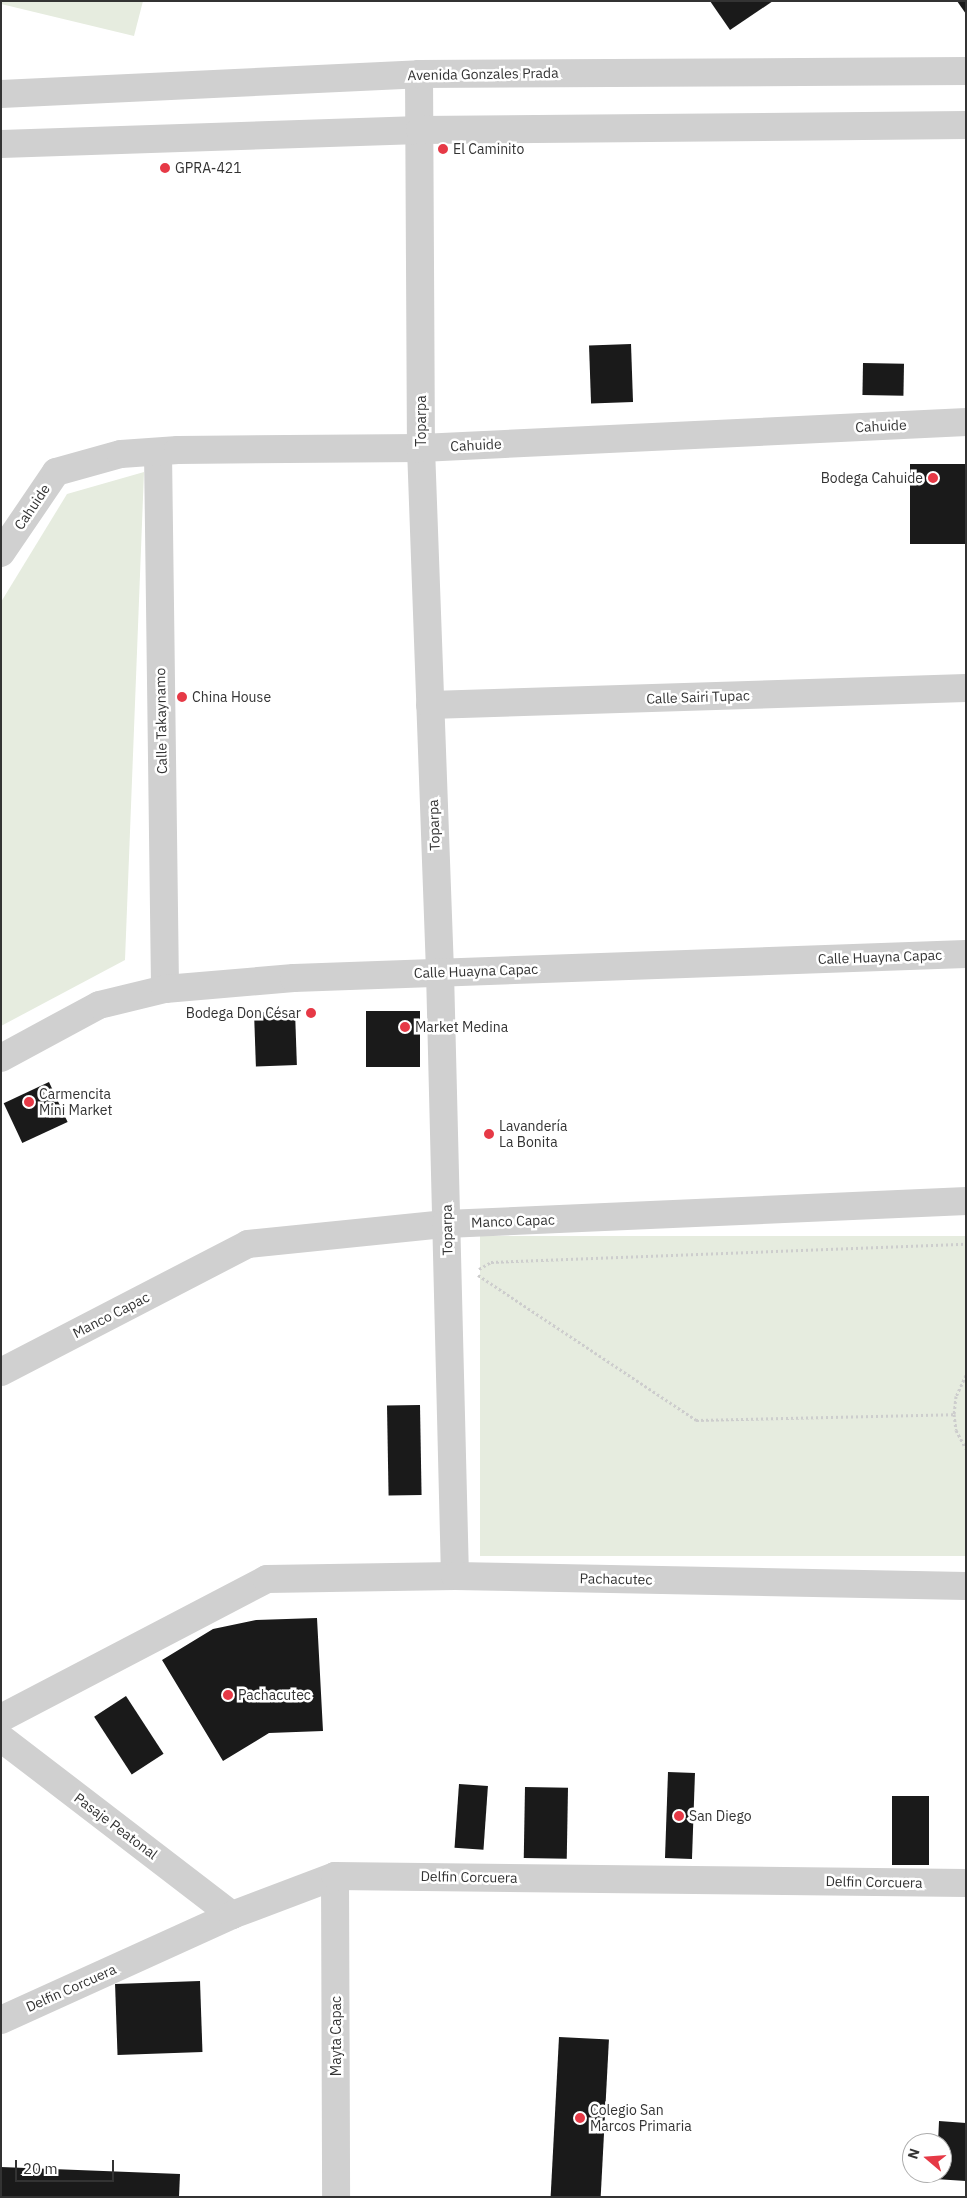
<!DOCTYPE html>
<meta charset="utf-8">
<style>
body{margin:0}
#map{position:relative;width:967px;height:2198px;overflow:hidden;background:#fff;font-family:"IBM Plex Sans",sans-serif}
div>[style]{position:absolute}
.green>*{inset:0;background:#e6ecdf;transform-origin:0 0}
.building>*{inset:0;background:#1a1a1a;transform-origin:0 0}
.path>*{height:3px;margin-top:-1.5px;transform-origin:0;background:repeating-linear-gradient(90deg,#cdcdcd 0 2.5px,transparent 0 5px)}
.minor>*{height:28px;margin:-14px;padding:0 14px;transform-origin:14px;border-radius:14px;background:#d0d0d0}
.dots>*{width:14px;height:14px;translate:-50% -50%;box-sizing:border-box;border:2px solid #fff;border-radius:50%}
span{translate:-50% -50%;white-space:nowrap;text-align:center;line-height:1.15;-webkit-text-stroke:5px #fff;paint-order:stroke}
.street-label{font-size:14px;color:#333}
.poi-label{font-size:14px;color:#333}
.left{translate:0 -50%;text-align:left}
.right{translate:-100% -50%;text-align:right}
.frame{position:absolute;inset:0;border:2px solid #333;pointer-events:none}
.north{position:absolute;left:902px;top:2133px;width:50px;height:50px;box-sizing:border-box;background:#fff;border:1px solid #adadad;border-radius:50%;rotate:288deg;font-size:14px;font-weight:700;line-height:20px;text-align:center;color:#333}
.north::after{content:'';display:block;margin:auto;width:18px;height:22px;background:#e63946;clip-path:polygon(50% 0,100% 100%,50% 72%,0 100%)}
.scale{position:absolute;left:15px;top:2160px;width:99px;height:22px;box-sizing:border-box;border:2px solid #333;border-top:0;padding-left:6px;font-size:15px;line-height:18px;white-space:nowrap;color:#333;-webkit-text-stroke:4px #fff;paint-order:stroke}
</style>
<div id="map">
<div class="green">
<div style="clip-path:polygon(1px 1px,143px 1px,134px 36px,1px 4px)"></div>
<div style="clip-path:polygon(144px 472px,125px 960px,1px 1026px,1px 602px,67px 494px)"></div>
<div style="left:966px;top:1236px;width:320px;height:486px;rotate:90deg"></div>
</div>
<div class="building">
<div style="clip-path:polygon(710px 1px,773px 1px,730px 30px)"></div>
<div style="clip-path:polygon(957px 1px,966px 1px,966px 14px)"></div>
<div style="left:631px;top:344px;width:58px;height:42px;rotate:88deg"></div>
<div style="left:863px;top:363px;width:41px;height:32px;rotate:1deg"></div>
<div style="left:966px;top:464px;width:80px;height:56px;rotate:90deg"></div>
<div style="left:295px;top:1011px;width:54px;height:41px;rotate:88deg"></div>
<div style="left:420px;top:1011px;width:56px;height:54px;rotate:90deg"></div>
<div style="left:49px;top:1082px;width:44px;height:50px;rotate:65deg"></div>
<div style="left:420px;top:1405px;width:90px;height:33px;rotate:89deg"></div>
<div style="clip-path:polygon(317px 1618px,323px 1731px,269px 1733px,223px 1761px,162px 1660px,213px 1629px,256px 1620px)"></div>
<div style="left:126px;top:1696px;width:69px;height:38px;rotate:57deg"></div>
<div style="left:668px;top:1772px;width:27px;height:86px;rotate:2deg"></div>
<div style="left:459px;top:1784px;width:29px;height:64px;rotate:4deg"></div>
<div style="left:525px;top:1787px;width:43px;height:71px;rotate:1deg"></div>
<div style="left:892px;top:1796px;width:37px;height:69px"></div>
<div style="left:200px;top:1981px;width:71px;height:85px;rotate:88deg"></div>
<div style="left:559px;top:2037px;width:50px;height:160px;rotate:3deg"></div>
<div style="clip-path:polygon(939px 2121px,966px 2123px,966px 2181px,935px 2179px,936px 2173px,942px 2173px,942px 2143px,938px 2143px)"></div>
<div style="clip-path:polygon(1px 2167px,180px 2174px,179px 2197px,1px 2197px)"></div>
</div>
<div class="path">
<div style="left:479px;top:1269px;width:14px;rotate:-30deg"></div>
<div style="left:491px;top:1262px;width:475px;rotate:-2.2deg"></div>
<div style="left:478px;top:1275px;width:262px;rotate:33.6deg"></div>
<div style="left:696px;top:1420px;width:258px;rotate:-1.3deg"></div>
<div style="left:966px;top:1375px;width:23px;rotate:115deg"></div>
<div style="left:956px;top:1396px;width:18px;rotate:96deg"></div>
<div style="left:954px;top:1414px;width:16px;rotate:83deg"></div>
<div style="left:956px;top:1430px;width:21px;rotate:62deg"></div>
</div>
<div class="minor">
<div style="left:419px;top:74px;width:374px;rotate:89.7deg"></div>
<div style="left:421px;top:448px;width:524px;rotate:87.92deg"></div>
<div style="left:440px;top:972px;width:604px;rotate:88.58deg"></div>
<div style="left:1px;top:94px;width:418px;rotate:-2.7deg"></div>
<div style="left:419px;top:74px;width:547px;rotate:-0.31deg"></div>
<div style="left:1px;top:144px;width:419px;rotate:-1.9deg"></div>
<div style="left:420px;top:130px;width:546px;rotate:-0.52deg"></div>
<div style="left:158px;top:452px;width:537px;rotate:89.25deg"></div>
<div style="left:1px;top:553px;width:98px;rotate:-55.8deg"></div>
<div style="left:56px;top:472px;width:67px;rotate:-15.5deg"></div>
<div style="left:121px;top:454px;width:57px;rotate:-4deg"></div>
<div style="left:178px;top:450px;width:243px;rotate:-0.5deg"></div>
<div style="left:421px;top:448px;width:546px;rotate:-2.73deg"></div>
<div style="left:430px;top:705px;width:536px;rotate:-1.82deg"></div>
<div style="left:1px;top:1058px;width:111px;rotate:-28.4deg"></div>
<div style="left:99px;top:1005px;width:68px;rotate:-13.6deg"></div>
<div style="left:165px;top:989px;width:129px;rotate:-4.9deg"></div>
<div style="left:294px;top:978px;width:672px;rotate:-2.05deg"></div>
<div style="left:1px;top:1372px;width:278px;rotate:-27.4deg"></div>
<div style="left:248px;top:1244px;width:199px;rotate:-5.8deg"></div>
<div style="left:446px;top:1224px;width:521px;rotate:-2.53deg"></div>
<div style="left:1px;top:1718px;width:300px;rotate:-27.6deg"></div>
<div style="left:267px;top:1579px;width:188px;rotate:-0.9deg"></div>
<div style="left:455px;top:1576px;width:511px;rotate:1.12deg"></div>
<div style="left:1px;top:1738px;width:291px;rotate:37.5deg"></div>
<div style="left:335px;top:1876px;width:321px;rotate:89.8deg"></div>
<div style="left:1px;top:2020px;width:254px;rotate:-24.4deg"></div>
<div style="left:232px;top:1915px;width:110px;rotate:-20.7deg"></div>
<div style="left:335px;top:1876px;width:631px;rotate:0.64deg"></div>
</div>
<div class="dots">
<div style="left:443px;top:149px;background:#e63946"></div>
<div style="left:165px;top:168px;background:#e63946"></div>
<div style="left:933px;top:478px;background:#e63946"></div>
<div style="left:182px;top:697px;background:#e63946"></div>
<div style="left:311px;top:1013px;background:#e63946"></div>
<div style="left:405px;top:1027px;background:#e63946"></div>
<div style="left:29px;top:1102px;background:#e63946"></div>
<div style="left:489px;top:1134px;background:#e63946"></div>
<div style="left:228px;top:1695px;background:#e63946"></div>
<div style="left:679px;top:1816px;background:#e63946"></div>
<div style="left:580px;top:2118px;background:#e63946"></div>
</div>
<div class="street-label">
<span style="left:483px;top:74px;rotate:-1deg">Avenida Gonzales Prada</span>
<span style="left:421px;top:421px;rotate:-90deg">Toparpa</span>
<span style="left:881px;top:426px;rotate:-3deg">Cahuide</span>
<span style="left:476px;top:445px;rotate:-3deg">Cahuide</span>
<span style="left:32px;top:507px;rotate:-56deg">Cahuide</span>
<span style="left:698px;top:697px;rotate:-2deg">Calle Sairi Tupac</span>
<span style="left:161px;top:721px;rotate:-91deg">Calle Takaynamo</span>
<span style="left:434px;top:825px;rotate:-92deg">Toparpa</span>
<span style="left:880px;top:957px;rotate:-2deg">Calle Huayna Capac</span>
<span style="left:476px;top:971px;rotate:-2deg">Calle Huayna Capac</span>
<span style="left:513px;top:1221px;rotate:-2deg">Manco Capac</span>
<span style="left:447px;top:1230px;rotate:-91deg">Toparpa</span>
<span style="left:111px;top:1315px;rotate:-27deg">Manco Capac</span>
<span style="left:616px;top:1579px;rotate:1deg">Pachacutec</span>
<span style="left:116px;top:1826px;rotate:37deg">Pasaje Peatonal</span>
<span style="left:469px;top:1877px;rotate:1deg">Delfin Corcuera</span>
<span style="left:874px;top:1882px;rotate:1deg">Delfin Corcuera</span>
<span style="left:71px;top:1988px;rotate:-24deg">Delfin Corcuera</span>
<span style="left:336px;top:2036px;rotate:-90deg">Mayta Capac</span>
</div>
<div class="poi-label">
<span class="left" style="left:453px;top:149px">El Caminito</span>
<span class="left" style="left:175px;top:168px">GPRA-421</span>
<span class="right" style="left:923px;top:478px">Bodega Cahuide</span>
<span class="left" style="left:192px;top:697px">China House</span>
<span class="right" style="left:301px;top:1013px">Bodega Don César</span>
<span class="left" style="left:415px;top:1027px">Market Medina</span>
<span class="left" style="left:39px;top:1102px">Carmencita<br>Mini Market</span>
<span class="left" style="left:499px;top:1134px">Lavandería<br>La Bonita</span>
<span class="left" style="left:238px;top:1695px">Pachacutec</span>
<span class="left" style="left:689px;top:1816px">San Diego</span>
<span class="left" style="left:590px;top:2118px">Colegio San<br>Marcos Primaria</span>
</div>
<div class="frame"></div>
<div class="north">N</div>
<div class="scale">20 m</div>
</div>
